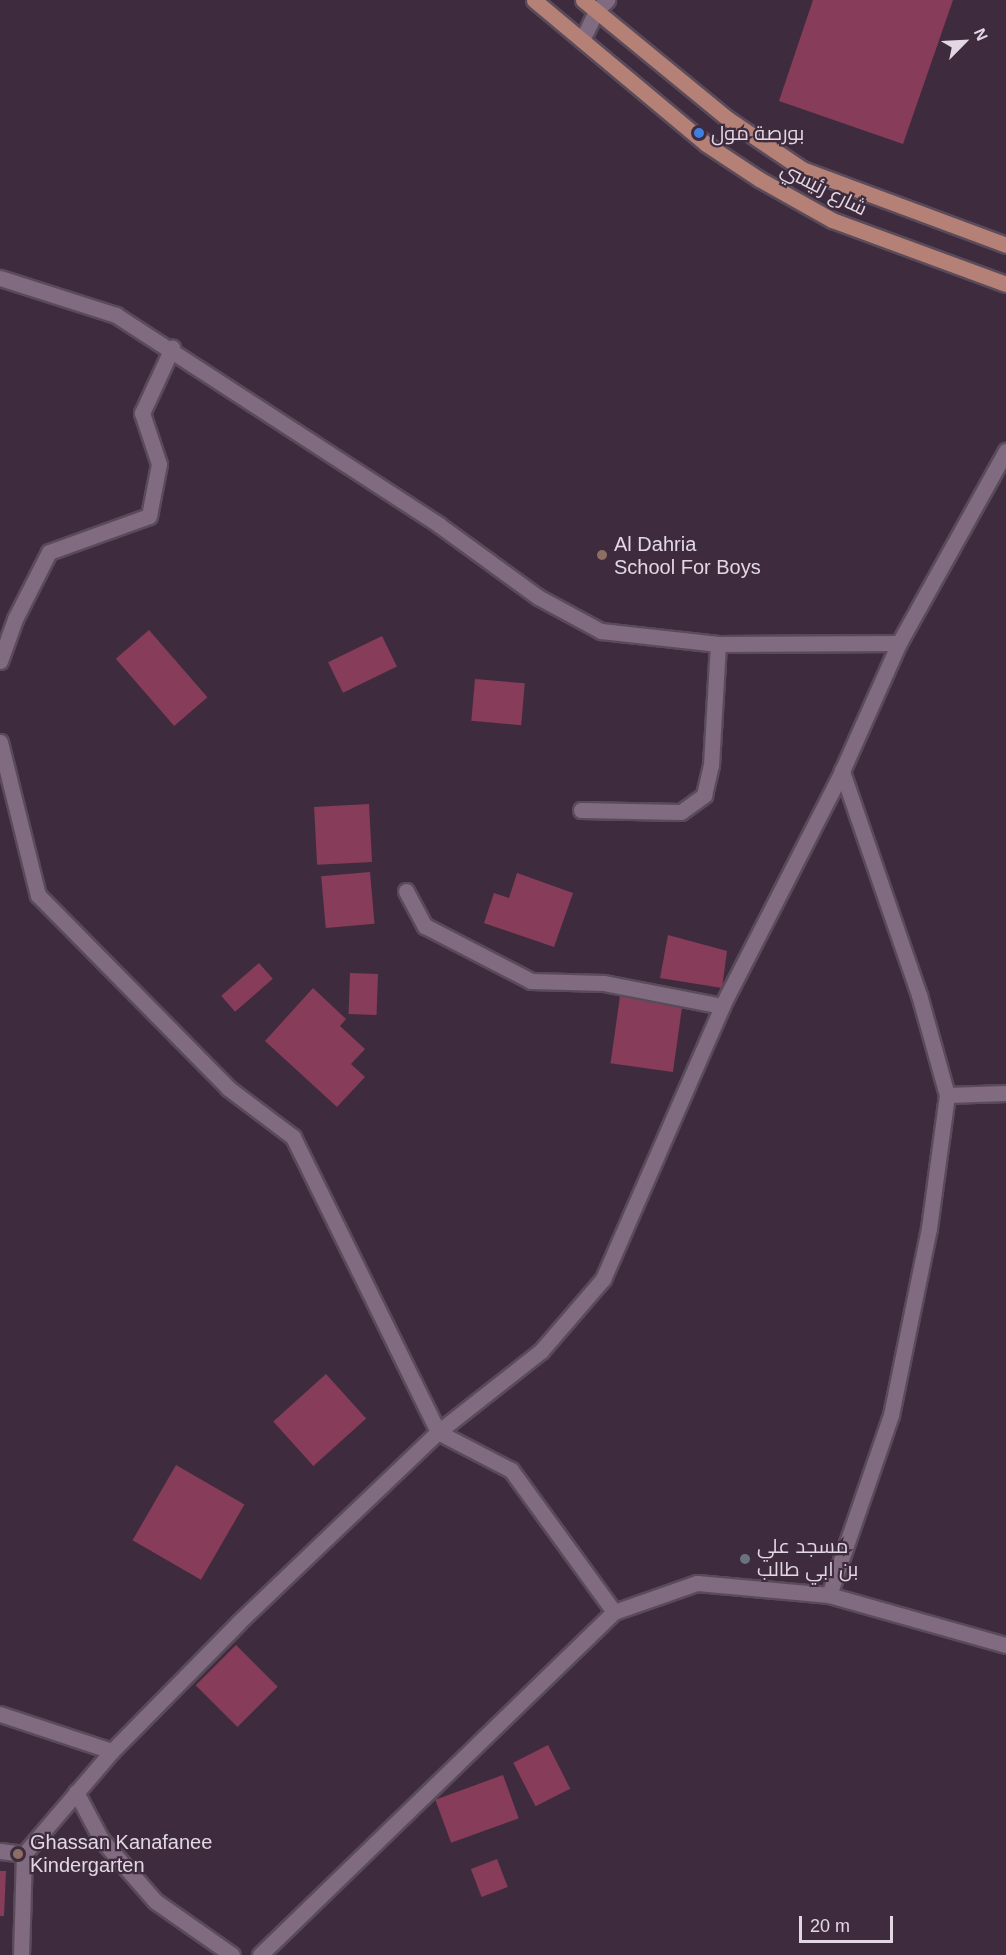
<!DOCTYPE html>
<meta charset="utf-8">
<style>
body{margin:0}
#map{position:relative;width:1006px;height:1955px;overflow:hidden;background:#3e2c3e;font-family:Arial,Cairo,sans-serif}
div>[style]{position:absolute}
.building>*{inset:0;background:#873c59;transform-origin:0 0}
.roads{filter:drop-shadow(2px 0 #5a4b5a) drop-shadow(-2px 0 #5a4b5a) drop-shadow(0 2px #5a4b5a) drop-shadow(0 -2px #5a4b5a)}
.minor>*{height:15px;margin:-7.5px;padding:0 7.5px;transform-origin:7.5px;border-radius:7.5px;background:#806b80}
.major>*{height:15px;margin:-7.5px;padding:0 7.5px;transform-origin:7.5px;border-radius:7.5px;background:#b58176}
.dots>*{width:16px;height:16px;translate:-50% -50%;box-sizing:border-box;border:3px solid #3e2c3e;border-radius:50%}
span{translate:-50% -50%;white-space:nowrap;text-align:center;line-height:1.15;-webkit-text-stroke:4.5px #3e2c3e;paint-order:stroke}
.poi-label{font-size:20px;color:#e3d7e3}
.left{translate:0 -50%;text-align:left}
.street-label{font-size:20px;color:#e3d7e3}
.north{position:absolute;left:934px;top:12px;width:60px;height:60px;-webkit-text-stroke:4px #3e2c3e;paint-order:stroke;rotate:66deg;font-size:16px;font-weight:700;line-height:24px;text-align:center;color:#e3d7e3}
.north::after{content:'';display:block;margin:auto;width:21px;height:27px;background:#e3d7e3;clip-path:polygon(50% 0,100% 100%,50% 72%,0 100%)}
.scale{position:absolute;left:799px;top:1916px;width:94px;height:27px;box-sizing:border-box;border:3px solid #e3d7e3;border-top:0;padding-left:8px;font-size:18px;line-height:21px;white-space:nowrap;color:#e3d7e3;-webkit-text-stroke:4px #3e2c3e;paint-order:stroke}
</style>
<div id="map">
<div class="building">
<div style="clip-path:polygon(813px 0,953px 0,903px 144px,779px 101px)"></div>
<div style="left:149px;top:630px;width:89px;height:44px;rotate:49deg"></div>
<div style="left:382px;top:636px;width:34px;height:60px;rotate:64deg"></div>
<div style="left:475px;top:679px;width:50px;height:42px;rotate:5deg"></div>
<div style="left:369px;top:804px;width:58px;height:55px;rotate:87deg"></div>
<div style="left:370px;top:872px;width:52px;height:49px;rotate:85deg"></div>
<div style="clip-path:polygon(517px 873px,573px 893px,554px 947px,484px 923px,494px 893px,509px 898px)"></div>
<div style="clip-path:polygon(668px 935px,727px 951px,722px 988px,660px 978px)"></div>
<div style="left:259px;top:963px;width:21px;height:50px;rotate:49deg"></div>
<div style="left:350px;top:973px;width:28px;height:41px;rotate:2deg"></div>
<div style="clip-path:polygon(313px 988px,346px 1019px,340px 1026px,365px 1049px,351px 1064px,365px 1077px,337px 1107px,265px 1041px)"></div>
<div style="left:620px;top:996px;width:63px;height:68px;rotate:8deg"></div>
<div style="left:326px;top:1374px;width:60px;height:71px;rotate:48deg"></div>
<div style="left:176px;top:1465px;width:79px;height:87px;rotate:30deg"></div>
<div style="left:236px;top:1645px;width:59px;height:57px;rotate:45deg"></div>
<div style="left:548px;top:1745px;width:49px;height:39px;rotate:63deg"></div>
<div style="left:503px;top:1775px;width:46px;height:72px;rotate:70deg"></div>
<div style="left:497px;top:1859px;width:30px;height:28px;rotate:69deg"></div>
<div style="clip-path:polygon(0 1871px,6px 1871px,4px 1916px,0 1916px)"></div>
</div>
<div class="roads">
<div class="minor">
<div style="left:582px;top:40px;width:32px;rotate:-64deg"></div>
<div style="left:596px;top:11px;width:16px;rotate:-45deg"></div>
<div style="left:0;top:278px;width:122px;rotate:17.7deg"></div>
<div style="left:116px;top:315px;width:385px;rotate:33deg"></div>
<div style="left:439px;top:525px;width:122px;rotate:36deg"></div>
<div style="left:538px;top:597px;width:72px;rotate:28.4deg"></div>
<div style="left:601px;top:631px;width:118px;rotate:6.3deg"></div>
<div style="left:718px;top:644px;width:181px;rotate:-0.3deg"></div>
<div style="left:0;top:661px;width:45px;rotate:-70.3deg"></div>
<div style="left:15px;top:619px;width:75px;rotate:-63.1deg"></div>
<div style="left:49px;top:552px;width:106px;rotate:-19.8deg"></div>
<div style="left:149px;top:516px;width:53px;rotate:-79.1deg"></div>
<div style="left:159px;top:464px;width:54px;rotate:-108.4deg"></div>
<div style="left:142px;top:413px;width:72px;rotate:-65.2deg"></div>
<div style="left:0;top:742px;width:158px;rotate:76.1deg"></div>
<div style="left:38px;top:895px;width:271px;rotate:45.4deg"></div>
<div style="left:228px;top:1088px;width:81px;rotate:37deg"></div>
<div style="left:293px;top:1137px;width:329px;rotate:63.8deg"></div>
<div style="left:438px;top:1432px;width:82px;rotate:27.5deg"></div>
<div style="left:511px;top:1470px;width:175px;rotate:54deg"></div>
<div style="left:581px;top:810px;width:100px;rotate:1.1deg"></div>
<div style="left:681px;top:812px;width:29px;rotate:-36deg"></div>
<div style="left:704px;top:795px;width:31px;rotate:-77deg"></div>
<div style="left:711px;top:765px;width:121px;rotate:-86.7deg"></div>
<div style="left:406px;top:891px;width:40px;rotate:62deg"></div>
<div style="left:425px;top:926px;width:119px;rotate:27.4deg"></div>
<div style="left:531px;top:981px;width:73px;rotate:1.6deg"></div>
<div style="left:604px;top:983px;width:120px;rotate:11deg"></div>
<div style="left:947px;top:1095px;width:59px;rotate:-1.9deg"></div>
<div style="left:829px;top:1595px;width:190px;rotate:-71deg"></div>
<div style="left:891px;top:1415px;width:191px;rotate:-78.5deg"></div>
<div style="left:929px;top:1228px;width:134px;rotate:-82.3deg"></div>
<div style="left:947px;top:1095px;width:104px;rotate:-105.6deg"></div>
<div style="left:919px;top:995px;width:237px;rotate:-109deg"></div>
<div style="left:0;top:1714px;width:118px;rotate:18.3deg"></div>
<div style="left:76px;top:1792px;width:53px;rotate:62deg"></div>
<div style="left:101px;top:1839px;width:82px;rotate:48.9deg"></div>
<div style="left:155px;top:1901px;width:94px;rotate:35deg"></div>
<div style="left:0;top:1851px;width:24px;rotate:7deg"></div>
<div style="left:21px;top:1955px;width:101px;rotate:-88.3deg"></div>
<div style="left:24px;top:1854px;width:135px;rotate:-49.5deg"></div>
<div style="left:112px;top:1751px;width:181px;rotate:-45.4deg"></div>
<div style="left:239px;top:1622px;width:275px;rotate:-43.7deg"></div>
<div style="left:438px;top:1432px;width:131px;rotate:-38.2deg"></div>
<div style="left:541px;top:1351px;width:95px;rotate:-49.3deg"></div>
<div style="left:603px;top:1279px;width:298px;rotate:-66.4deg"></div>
<div style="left:722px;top:1006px;width:264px;rotate:-62.9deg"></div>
<div style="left:842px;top:771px;width:140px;rotate:-66deg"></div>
<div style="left:899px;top:643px;width:220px;rotate:-60.9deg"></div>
<div style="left:260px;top:1955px;width:493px;rotate:-44.1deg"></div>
<div style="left:614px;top:1612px;width:88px;rotate:-19.3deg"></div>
<div style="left:697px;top:1583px;width:133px;rotate:5.2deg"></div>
<div style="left:829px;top:1595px;width:184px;rotate:15.8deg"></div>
</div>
<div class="major">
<div style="left:534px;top:0;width:224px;rotate:39.9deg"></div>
<div style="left:706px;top:144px;width:64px;rotate:33.4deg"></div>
<div style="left:759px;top:179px;width:84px;rotate:29.3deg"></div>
<div style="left:832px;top:220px;width:185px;rotate:20.2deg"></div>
<div style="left:583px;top:0;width:188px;rotate:39.4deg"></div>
<div style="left:728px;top:119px;width:89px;rotate:34deg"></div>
<div style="left:802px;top:169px;width:218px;rotate:20.4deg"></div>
</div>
</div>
<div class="dots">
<div style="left:699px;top:133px;background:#3f7fe0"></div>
<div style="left:602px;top:555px;background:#8d6e63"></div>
<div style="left:745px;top:1559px;background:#6b7280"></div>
<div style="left:18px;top:1854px;background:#8d6e63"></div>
</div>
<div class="poi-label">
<span class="left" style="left:711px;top:133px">بورصة مول</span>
<span class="left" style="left:614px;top:556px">Al Dahria<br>School For Boys</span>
<span class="left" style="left:757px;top:1558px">مسجد علي<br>بن ابي طالب</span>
<span class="left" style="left:30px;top:1854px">Ghassan Kanafanee<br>Kindergarten</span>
</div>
<div class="street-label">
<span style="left:824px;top:189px;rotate:27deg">شارع رئيسي</span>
</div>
<div class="north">N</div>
<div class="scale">20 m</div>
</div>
